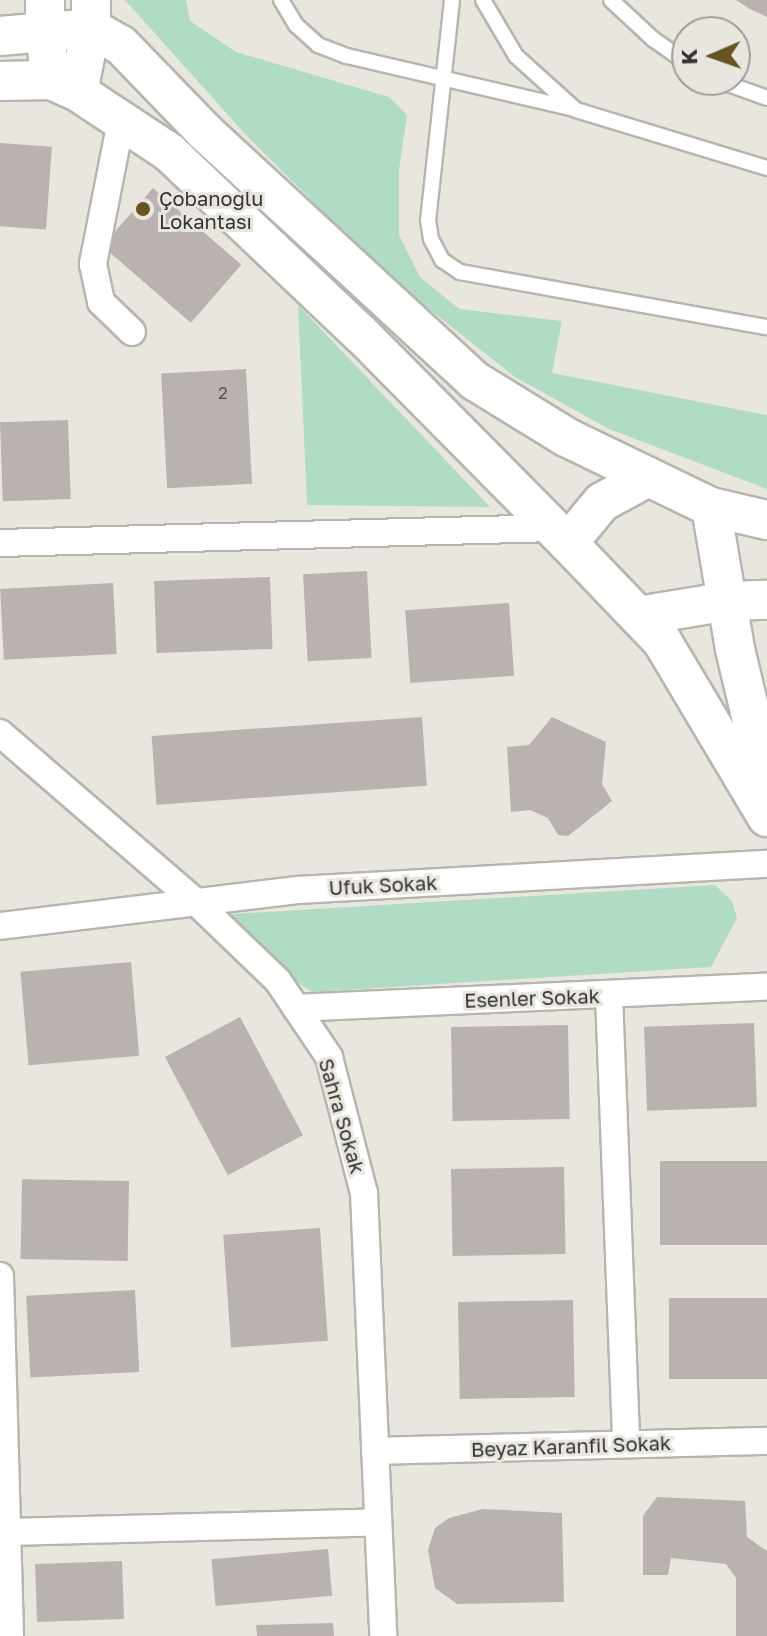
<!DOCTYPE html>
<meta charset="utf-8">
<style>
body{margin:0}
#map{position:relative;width:767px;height:1636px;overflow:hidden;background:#e8e6df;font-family:"Golos Text",sans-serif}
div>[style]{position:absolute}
.green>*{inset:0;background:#b0dbc4}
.building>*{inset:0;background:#bab2af;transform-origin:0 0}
.roads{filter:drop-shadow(2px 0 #b7b6ae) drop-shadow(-2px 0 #b7b6ae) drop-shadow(0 2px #b7b6ae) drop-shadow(0 -2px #b7b6ae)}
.lane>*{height:14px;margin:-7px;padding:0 7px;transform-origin:7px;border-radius:7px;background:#fff}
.street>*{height:26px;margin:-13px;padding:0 13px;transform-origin:13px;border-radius:13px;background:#fff}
.secondary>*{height:38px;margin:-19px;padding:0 19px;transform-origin:19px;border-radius:19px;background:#fff}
.dots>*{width:22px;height:22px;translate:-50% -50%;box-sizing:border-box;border:4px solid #e8e6df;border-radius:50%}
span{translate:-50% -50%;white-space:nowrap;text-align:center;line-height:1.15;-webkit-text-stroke:6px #e8e6df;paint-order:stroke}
.number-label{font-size:16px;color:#555350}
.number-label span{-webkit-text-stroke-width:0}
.poi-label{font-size:20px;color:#333330}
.left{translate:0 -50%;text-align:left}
.street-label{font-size:20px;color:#333330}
.north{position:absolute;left:671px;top:16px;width:80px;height:80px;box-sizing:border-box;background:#e8e6df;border:2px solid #a09e99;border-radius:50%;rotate:268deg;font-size:22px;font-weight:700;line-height:32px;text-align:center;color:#333330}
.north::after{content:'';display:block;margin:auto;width:28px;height:36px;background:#665422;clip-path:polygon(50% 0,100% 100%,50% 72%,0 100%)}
</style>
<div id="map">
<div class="green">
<div style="clip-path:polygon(125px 0,186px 0,190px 21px,236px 52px,389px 97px,407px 115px,399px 170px,399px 235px,420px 277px,459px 309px,562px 321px,552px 373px,767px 415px,767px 489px,609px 429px,515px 377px,386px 275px,246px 135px)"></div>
<div style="clip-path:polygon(298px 305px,490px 507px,307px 505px)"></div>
<div style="clip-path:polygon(715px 885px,732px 901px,737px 918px,711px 967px,312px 992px,267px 962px,238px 927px,232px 914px)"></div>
</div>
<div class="building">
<div style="clip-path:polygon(736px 0,767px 0,767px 17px,750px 9px)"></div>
<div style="left:0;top:143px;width:52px;height:83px;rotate:4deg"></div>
<div style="left:153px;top:188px;width:117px;height:77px;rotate:41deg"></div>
<div style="left:246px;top:369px;width:115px;height:85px;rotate:87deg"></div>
<div style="left:68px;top:420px;width:79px;height:68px;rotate:88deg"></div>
<div style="left:367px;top:571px;width:87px;height:64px;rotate:87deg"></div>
<div style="left:270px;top:577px;width:72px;height:116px;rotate:88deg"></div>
<div style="left:113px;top:583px;width:71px;height:113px;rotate:87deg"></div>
<div style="left:509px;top:603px;width:73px;height:104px;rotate:86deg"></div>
<div style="left:422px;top:717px;width:69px;height:271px;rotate:86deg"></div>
<div style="clip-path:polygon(552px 717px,606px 742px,602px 784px,612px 801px,568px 836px,558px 835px,548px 818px,530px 810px,511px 812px,507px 747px,529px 745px)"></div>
<div style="left:131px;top:962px;width:94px;height:111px;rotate:85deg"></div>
<div style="left:240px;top:1017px;width:134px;height:85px;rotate:62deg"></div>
<div style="left:754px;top:1023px;width:84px;height:110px;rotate:88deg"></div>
<div style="left:568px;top:1025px;width:94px;height:117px;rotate:89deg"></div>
<div style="left:767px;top:1161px;width:84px;height:107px;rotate:90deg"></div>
<div style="left:564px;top:1167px;width:87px;height:113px;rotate:89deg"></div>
<div style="left:129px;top:1181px;width:80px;height:107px;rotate:91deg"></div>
<div style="left:320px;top:1228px;width:113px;height:97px;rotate:86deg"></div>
<div style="left:135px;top:1290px;width:82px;height:109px;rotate:87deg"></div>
<div style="left:767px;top:1298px;width:81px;height:98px;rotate:90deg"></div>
<div style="left:573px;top:1300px;width:97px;height:115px;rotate:89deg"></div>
<div style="clip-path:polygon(657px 1497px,745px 1501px,747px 1537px,767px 1551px,767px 1636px,736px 1636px,736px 1578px,726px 1564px,671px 1558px,668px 1575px,643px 1575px,643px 1516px)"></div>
<div style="clip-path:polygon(483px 1509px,562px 1513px,564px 1602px,457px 1604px,435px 1588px,428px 1550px,435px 1528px,449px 1518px)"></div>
<div style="left:328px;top:1549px;width:47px;height:117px;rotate:85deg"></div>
<div style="left:122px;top:1561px;width:58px;height:87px;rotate:88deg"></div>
<div style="clip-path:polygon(333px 1623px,334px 1636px,257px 1636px,256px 1625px)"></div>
</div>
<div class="roads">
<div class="lane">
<div style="left:281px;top:0;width:29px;rotate:59deg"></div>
<div style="left:296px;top:25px;width:30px;rotate:42deg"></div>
<div style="left:318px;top:45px;width:31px;rotate:21deg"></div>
<div style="left:347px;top:56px;width:230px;rotate:13.1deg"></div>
<div style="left:452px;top:0;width:221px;rotate:96.2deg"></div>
<div style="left:428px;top:220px;width:19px;rotate:81deg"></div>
<div style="left:431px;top:239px;width:24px;rotate:62deg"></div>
<div style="left:442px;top:260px;width:22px;rotate:34deg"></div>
<div style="left:460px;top:272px;width:312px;rotate:10.2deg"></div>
<div style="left:483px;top:0;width:65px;rotate:59.5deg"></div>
<div style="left:516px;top:56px;width:81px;rotate:42deg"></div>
<div style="left:576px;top:110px;width:200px;rotate:16.9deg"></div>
<div style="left:611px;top:0;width:57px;rotate:42.9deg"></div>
<div style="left:653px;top:39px;width:42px;rotate:35.2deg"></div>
<div style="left:717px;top:80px;width:53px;rotate:19.8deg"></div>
</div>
<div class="street">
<div style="left:121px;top:121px;width:146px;rotate:101.1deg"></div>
<div style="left:93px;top:264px;width:39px;rotate:78deg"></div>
<div style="left:101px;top:302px;width:43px;rotate:44.1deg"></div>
<div style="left:0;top:543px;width:554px;rotate:-1.55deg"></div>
<div style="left:0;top:733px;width:262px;rotate:40.8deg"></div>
<div style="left:198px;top:904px;width:111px;rotate:43.9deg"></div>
<div style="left:278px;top:981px;width:92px;rotate:56.1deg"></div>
<div style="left:329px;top:1057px;width:140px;rotate:75.6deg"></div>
<div style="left:364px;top:1193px;width:443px;rotate:87.5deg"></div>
<div style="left:0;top:926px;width:299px;rotate:-6.9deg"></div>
<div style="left:297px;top:890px;width:471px;rotate:-3.2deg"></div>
<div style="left:609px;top:995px;width:449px;rotate:87.8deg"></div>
<div style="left:296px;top:1008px;width:471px;rotate:-2.6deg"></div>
<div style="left:0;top:1276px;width:360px;rotate:88.4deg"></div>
<div style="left:375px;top:1451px;width:392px;rotate:-1.5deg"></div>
<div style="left:8px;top:1532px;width:370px;rotate:-1.5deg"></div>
</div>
<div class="secondary">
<div style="left:45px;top:0;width:35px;rotate:90deg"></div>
<div style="left:45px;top:35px;width:45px;rotate:82.4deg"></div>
<div style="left:51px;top:80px;width:30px;rotate:24deg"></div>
<div style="left:78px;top:92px;width:110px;rotate:33.5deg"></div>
<div style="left:170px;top:153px;width:263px;rotate:43.5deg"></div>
<div style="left:361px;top:334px;width:294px;rotate:45.3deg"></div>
<div style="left:568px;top:543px;width:136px;rotate:46.2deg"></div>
<div style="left:662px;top:641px;width:205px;rotate:59.2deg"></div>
<div style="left:91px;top:0;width:28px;rotate:90deg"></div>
<div style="left:91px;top:28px;width:34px;rotate:30deg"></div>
<div style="left:121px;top:45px;width:120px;rotate:46deg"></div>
<div style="left:204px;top:131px;width:369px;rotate:42.7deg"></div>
<div style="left:475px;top:381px;width:107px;rotate:31.6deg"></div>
<div style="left:566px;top:437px;width:161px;rotate:25.8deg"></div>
<div style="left:711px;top:507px;width:57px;rotate:13.1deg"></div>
<div style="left:0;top:36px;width:91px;rotate:-5deg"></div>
<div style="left:91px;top:28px;width:65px;rotate:101.5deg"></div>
<div style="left:0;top:81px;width:51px;rotate:-1.1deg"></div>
<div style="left:711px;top:507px;width:144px;rotate:80.4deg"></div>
<div style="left:735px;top:649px;width:138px;rotate:76.6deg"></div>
<div style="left:568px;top:543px;width:53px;rotate:-50.3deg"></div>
<div style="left:602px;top:502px;width:52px;rotate:-28.5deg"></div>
<div style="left:638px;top:616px;width:92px;rotate:-9.4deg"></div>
<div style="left:729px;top:601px;width:38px;rotate:-2deg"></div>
</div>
</div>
<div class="dots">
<div style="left:143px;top:209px;background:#665422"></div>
</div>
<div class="number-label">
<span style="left:223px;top:393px">2</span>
</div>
<div class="poi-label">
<span class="left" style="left:159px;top:210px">Çobanoğlu<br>Lokantası</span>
</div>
<div class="street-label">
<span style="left:383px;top:885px;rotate:-3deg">Ufuk Sokak</span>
<span style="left:532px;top:998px;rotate:-2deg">Esenler Sokak</span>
<span style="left:342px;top:1116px;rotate:74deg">Sahra Sokak</span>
<span style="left:571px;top:1446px;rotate:-2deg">Beyaz Karanfil Sokak</span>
</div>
<div class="north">K</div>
</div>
